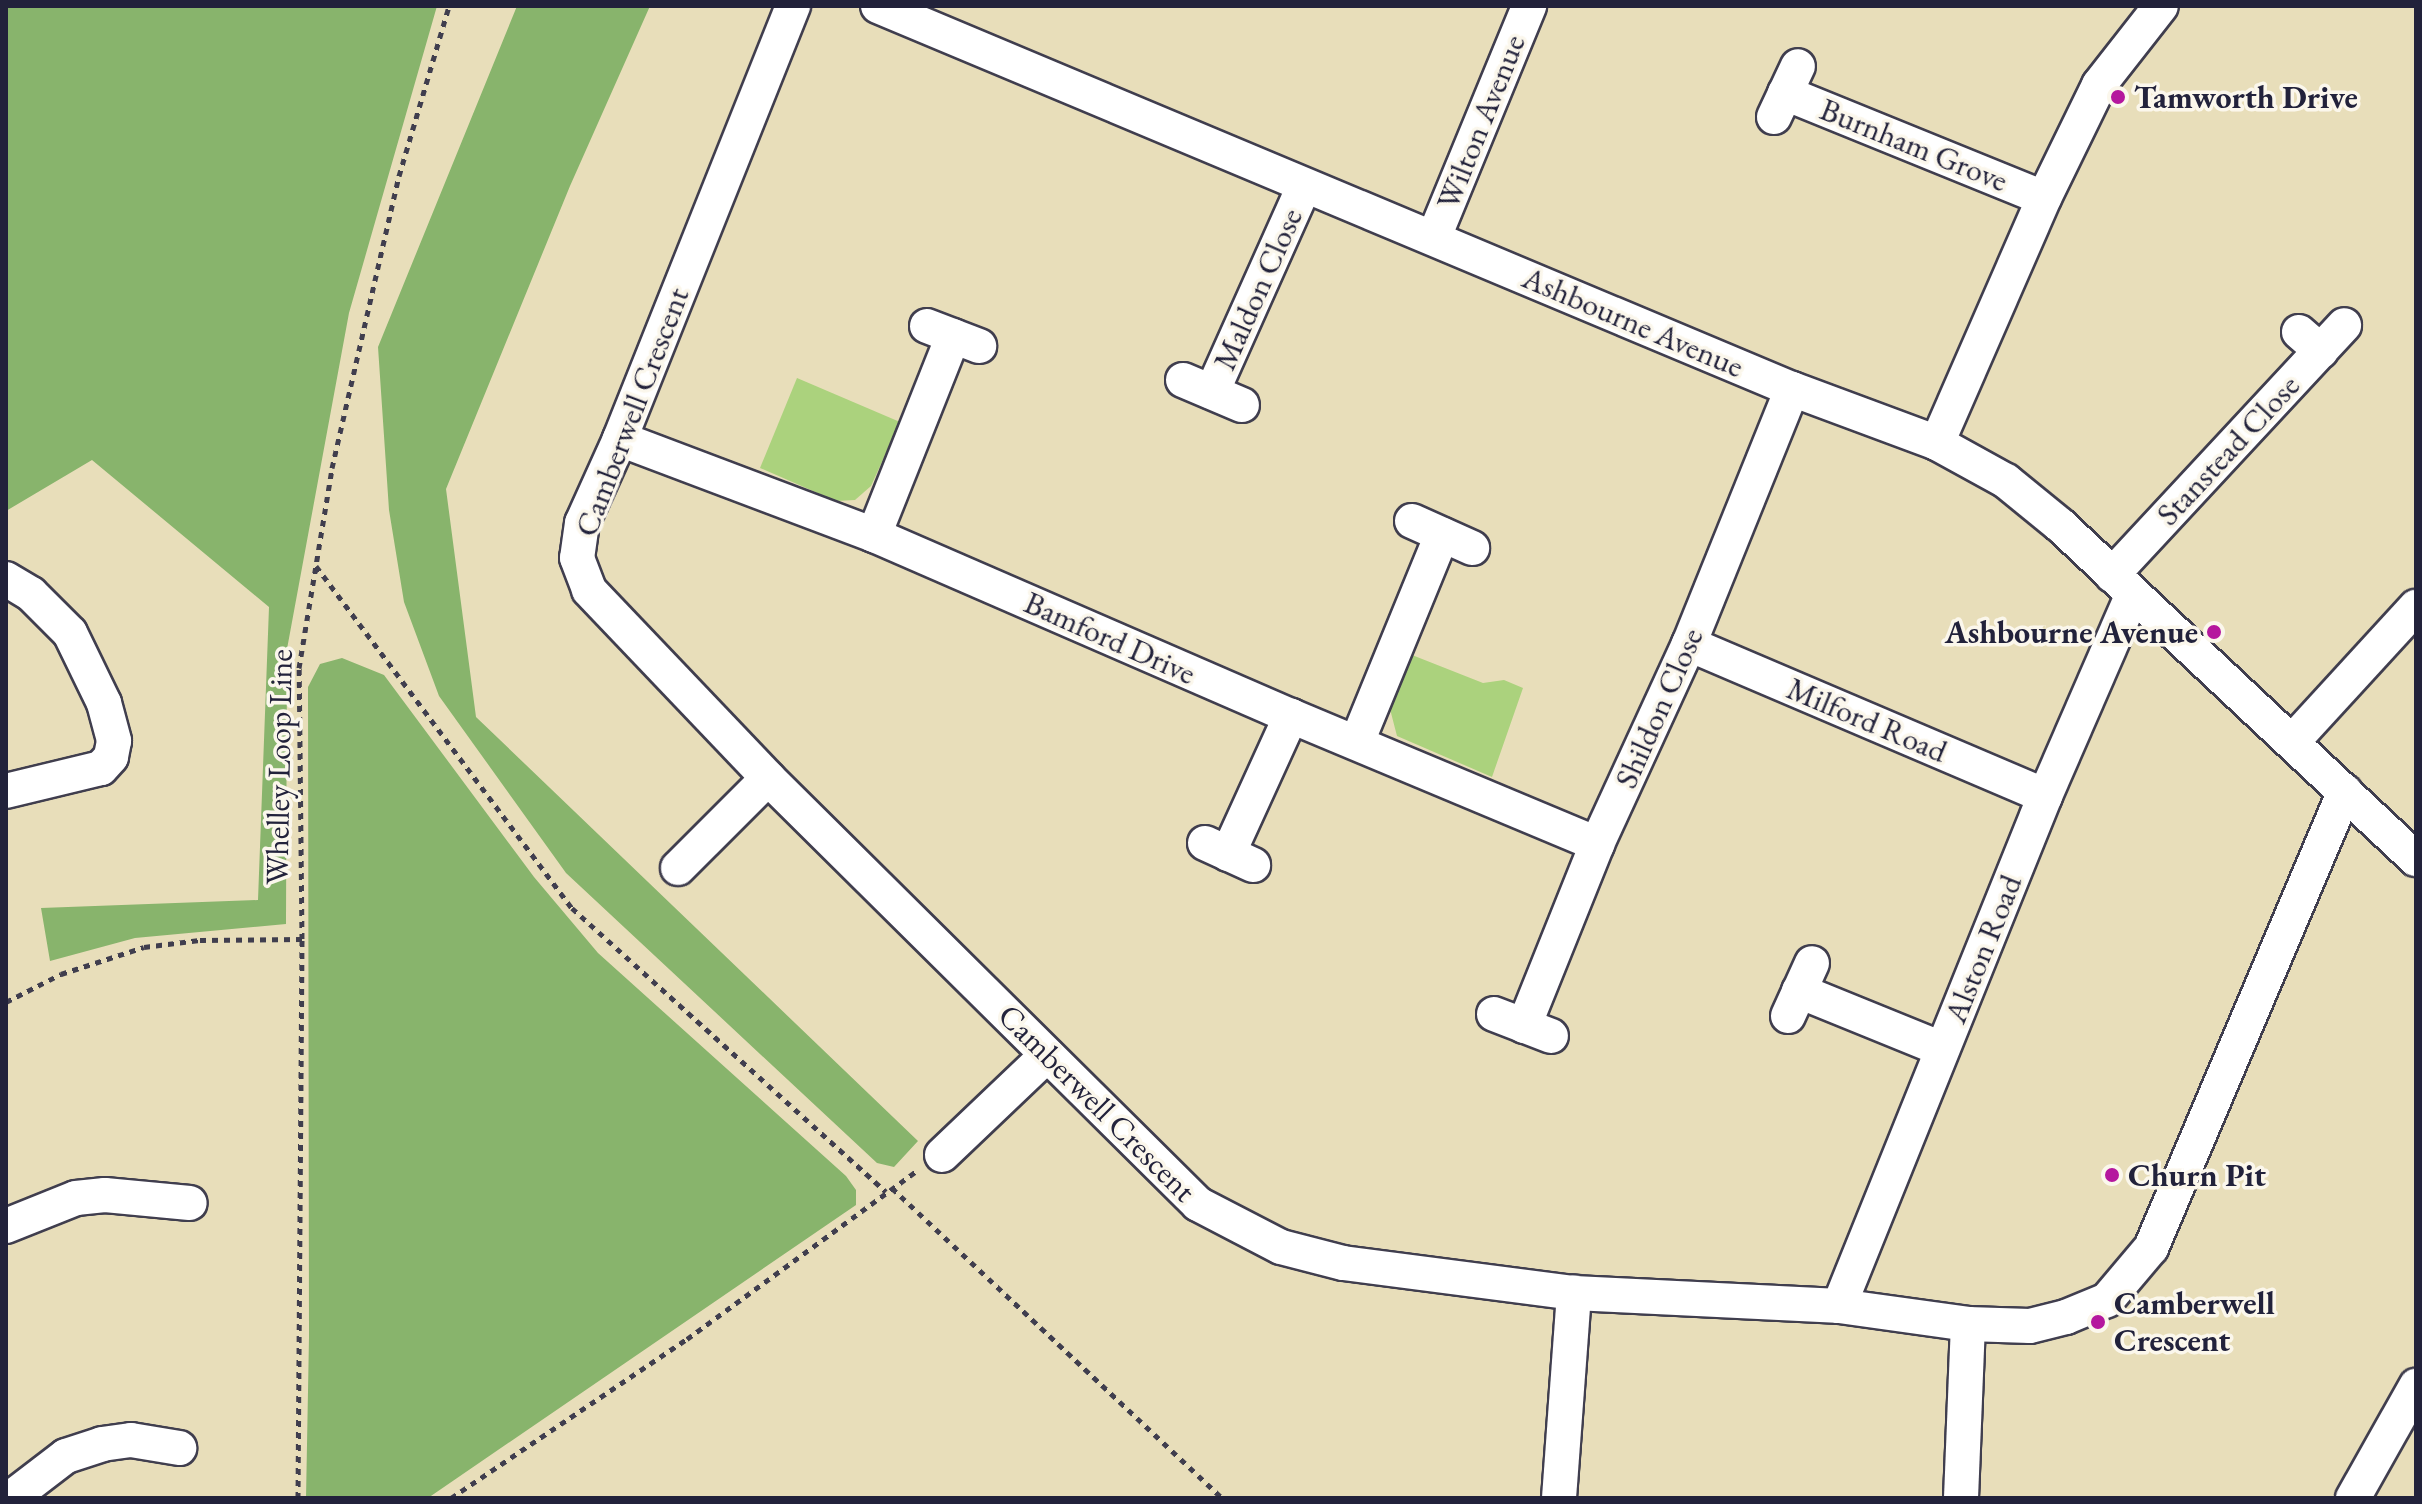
<!DOCTYPE html>
<style>
body{margin:0}
#map{position:relative;width:2422px;height:1504px;overflow:hidden;background:#e8deba;font-family:"EB Garamond",serif}
div>[style]{position:absolute}
.green>*{inset:0;background:#abd27d}
.forest>*{inset:0;background:#88b46c}
.path>*{height:5px;margin-top:-2.5px;transform-origin:0;background:repeating-linear-gradient(90deg,#403e4e 0 6px,transparent 0 12px)}
.roads{filter:drop-shadow(2px 0 #403e4e) drop-shadow(-2px 0 #403e4e) drop-shadow(0 2px #403e4e) drop-shadow(0 -2px #403e4e)}
.minor>*{height:34px;margin:-17px;padding:0 17px;transform-origin:17px;border-radius:17px;background:#fff}
.dots>*{width:22px;height:22px;translate:-50% -50%;box-sizing:border-box;border:4px solid #fbf7ec;border-radius:50%}
span{translate:-50% -50%;white-space:nowrap;text-align:center;line-height:1.15;-webkit-text-stroke:7px #fbf7ec;paint-order:stroke}
.poi-label{font-size:32px;color:#22223b;font-weight:700}
.left{translate:0 -50%;text-align:left}
.right{translate:-100% -50%;text-align:right}
.street-label{font-size:32px;color:#22223b}
.frame{position:absolute;inset:0;border:8px solid #22223b;pointer-events:none}
</style>
<div id="map">
<div class="green">
<div style="clip-path:polygon(797px 378px,900px 422px,871px 486px,855px 500px,836px 501px,760px 468px)"></div>
<div style="clip-path:polygon(1412px 655px,1483px 683px,1504px 680px,1523px 688px,1492px 777px,1397px 736px,1390px 709px)"></div>
</div>
<div class="forest">
<div style="clip-path:polygon(6px 6px,437px 6px,349px 313px,287px 649px,286px 924px,135px 938px,50px 961px,41px 908px,258px 900px,269px 607px,92px 460px,6px 511px)"></div>
<div style="clip-path:polygon(517px 6px,650px 6px,570px 186px,446px 489px,476px 717px,918px 1141px,894px 1167px,877px 1163px,566px 873px,439px 696px,404px 602px,389px 510px,378px 347px)"></div>
<div style="clip-path:polygon(342px 658px,384px 675px,534px 877px,598px 953px,846px 1176px,856px 1190px,856px 1205px,428px 1498px,306px 1498px,309px 1337px,308px 687px,320px 664px)"></div>
</div>
<div class="path">
<div style="left:316px;top:566px;width:427px;rotate:53.2deg"></div>
<div style="left:572px;top:908px;width:423px;rotate:42.1deg"></div>
<div style="left:6px;top:1002px;width:62px;rotate:-27deg"></div>
<div style="left:61px;top:974px;width:87px;rotate:-18deg"></div>
<div style="left:144px;top:947px;width:56px;rotate:-7.1deg"></div>
<div style="left:200px;top:940px;width:102px;rotate:-0.6deg"></div>
<div style="left:892px;top:1188px;width:453px;rotate:43.2deg"></div>
<div style="left:298px;top:1498px;width:559px;rotate:-89.59deg"></div>
<div style="left:302px;top:939px;width:271px;rotate:-90.6deg"></div>
<div style="left:299px;top:668px;width:203px;rotate:-80.6deg"></div>
<div style="left:332px;top:468px;width:300px;rotate:-77.1deg"></div>
<div style="left:399px;top:176px;width:177px;rotate:-73.6deg"></div>
<div style="left:451px;top:1498px;width:285px;rotate:-34deg"></div>
<div style="left:687px;top:1339px;width:286px;rotate:-36.2deg"></div>
</div>
<div class="roads">
<div class="minor">
<div style="left:793px;top:6px;width:466px;rotate:111.8deg"></div>
<div style="left:620px;top:439px;width:92px;rotate:114.3deg"></div>
<div style="left:582px;top:523px;width:35px;rotate:98deg"></div>
<div style="left:577px;top:558px;width:34px;rotate:69deg"></div>
<div style="left:589px;top:590px;width:260px;rotate:46.4deg"></div>
<div style="left:768px;top:778px;width:605px;rotate:44.73deg"></div>
<div style="left:1198px;top:1204px;width:93px;rotate:27.4deg"></div>
<div style="left:1281px;top:1247px;width:64px;rotate:14.5deg"></div>
<div style="left:1343px;top:1263px;width:233px;rotate:7.4deg"></div>
<div style="left:1574px;top:1293px;width:265px;rotate:2.8deg"></div>
<div style="left:1839px;top:1306px;width:130px;rotate:7.9deg"></div>
<div style="left:1968px;top:1324px;width:62px;rotate:1.8deg"></div>
<div style="left:2030px;top:1326px;width:37px;rotate:-14deg"></div>
<div style="left:2066px;top:1317px;width:44px;rotate:-22.5deg"></div>
<div style="left:2107px;top:1300px;width:68px;rotate:-49.8deg"></div>
<div style="left:2151px;top:1248px;width:496px;rotate:-67deg"></div>
<div style="left:878px;top:6px;width:991px;rotate:22.74deg"></div>
<div style="left:1792px;top:389px;width:155px;rotate:20.4deg"></div>
<div style="left:1937px;top:443px;width:79px;rotate:28.8deg"></div>
<div style="left:2006px;top:481px;width:70px;rotate:39.2deg"></div>
<div style="left:2060px;top:525px;width:488px;rotate:43.2deg"></div>
<div style="left:1785px;top:93px;width:279px;rotate:22.1deg"></div>
<div style="left:1774px;top:117px;width:56px;rotate:-64.8deg"></div>
<div style="left:1434px;top:237px;width:250px;rotate:-67.6deg"></div>
<div style="left:927px;top:326px;width:56px;rotate:21deg"></div>
<div style="left:2299px;top:332px;width:29px;rotate:41deg"></div>
<div style="left:1183px;top:380px;width:64px;rotate:23deg"></div>
<div style="left:1212px;top:392px;width:226px;rotate:-65.9deg"></div>
<div style="left:620px;top:439px;width:272px;rotate:20.7deg"></div>
<div style="left:874px;top:535px;width:455px;rotate:23.5deg"></div>
<div style="left:1291px;top:716px;width:332px;rotate:22.7deg"></div>
<div style="left:1937px;top:443px;width:267px;rotate:-66.4deg"></div>
<div style="left:2044px;top:198px;width:126px;rotate:-64deg"></div>
<div style="left:2099px;top:85px;width:100px;rotate:-51.9deg"></div>
<div style="left:1412px;top:521px;width:66px;rotate:24.2deg"></div>
<div style="left:874px;top:535px;width:214px;rotate:-68.3deg"></div>
<div style="left:2112px;top:575px;width:341px;rotate:-47.1deg"></div>
<div style="left:6px;top:579px;width:29px;rotate:31deg"></div>
<div style="left:31px;top:594px;width:55px;rotate:45deg"></div>
<div style="left:70px;top:633px;width:78px;rotate:64.1deg"></div>
<div style="left:104px;top:703px;width:39px;rotate:75deg"></div>
<div style="left:114px;top:741px;width:16px;rotate:101deg"></div>
<div style="left:111px;top:757px;width:15px;rotate:132deg"></div>
<div style="left:101px;top:768px;width:98px;rotate:166.4deg"></div>
<div style="left:1689px;top:644px;width:387px;rotate:23.1deg"></div>
<div style="left:2293px;top:741px;width:182px;rotate:-47.5deg"></div>
<div style="left:1357px;top:742px;width:224px;rotate:-67.7deg"></div>
<div style="left:1205px;top:843px;width:53px;rotate:24.6deg"></div>
<div style="left:1228px;top:854px;width:152px;rotate:-65.5deg"></div>
<div style="left:678px;top:868px;width:127px;rotate:-45deg"></div>
<div style="left:1799px;top:991px;width:154px;rotate:22.1deg"></div>
<div style="left:1494px;top:1014px;width:61px;rotate:21.1deg"></div>
<div style="left:1788px;top:1016px;width:58px;rotate:-65.6deg"></div>
<div style="left:1524px;top:1026px;width:196px;rotate:-68.1deg"></div>
<div style="left:1597px;top:844px;width:220px;rotate:-65.3deg"></div>
<div style="left:1689px;top:644px;width:275px;rotate:-68deg"></div>
<div style="left:942px;top:1155px;width:145px;rotate:-43.6deg"></div>
<div style="left:6px;top:1226px;width:75px;rotate:-21.8deg"></div>
<div style="left:76px;top:1198px;width:29px;rotate:-6deg"></div>
<div style="left:105px;top:1195px;width:85px;rotate:5.4deg"></div>
<div style="left:1839px;top:1306px;width:550px;rotate:-68.01deg"></div>
<div style="left:2045px;top:796px;width:220px;rotate:-66.5deg"></div>
<div style="left:11px;top:1498px;width:69px;rotate:-37.4deg"></div>
<div style="left:66px;top:1456px;width:38px;rotate:-18deg"></div>
<div style="left:102px;top:1444px;width:29px;rotate:-8deg"></div>
<div style="left:131px;top:1440px;width:49px;rotate:9.5deg"></div>
<div style="left:1559px;top:1498px;width:206px;rotate:-85.8deg"></div>
<div style="left:1961px;top:1498px;width:174px;rotate:-87.7deg"></div>
<div style="left:2353px;top:1498px;width:129px;rotate:-60.6deg"></div>
</div>
</div>
<div class="dots">
<div style="left:2118px;top:97px;background:#b5179e"></div>
<div style="left:2214px;top:632px;background:#b5179e"></div>
<div style="left:2112px;top:1175px;background:#b5179e"></div>
<div style="left:2098px;top:1322px;background:#b5179e"></div>
</div>
<div class="poi-label">
<span class="left" style="left:2134px;top:97px">Tamworth Drive</span>
<span class="right" style="left:2198px;top:632px">Ashbourne Avenue</span>
<span class="left" style="left:2128px;top:1175px">Churn Pit</span>
<span class="left" style="left:2114px;top:1322px">Camberwell<br>Crescent</span>
</div>
<div class="street-label">
<span style="left:1481px;top:122px;rotate:-68deg">Wilton Avenue</span>
<span style="left:1914px;top:145px;rotate:22deg">Burnham Grove</span>
<span style="left:1258px;top:289px;rotate:-66deg">Maldon Close</span>
<span style="left:1633px;top:322px;rotate:23deg">Ashbourne Avenue</span>
<span style="left:632px;top:412px;rotate:-69deg">Camberwell Crescent</span>
<span style="left:2228px;top:450px;rotate:-47deg">Stanstead Close</span>
<span style="left:1110px;top:638px;rotate:24deg">Bamford Drive</span>
<span style="left:1659px;top:708px;rotate:-66deg">Shildon Close</span>
<span style="left:1867px;top:720px;rotate:23deg">Milford Road</span>
<span style="left:279px;top:767px;rotate:-89deg">Whelley Loop Line</span>
<span style="left:1983px;top:949px;rotate:-68deg">Alston Road</span>
<span style="left:1097px;top:1103px;rotate:45deg">Camberwell Crescent</span>
</div>
<div class="frame"></div>
</div>
